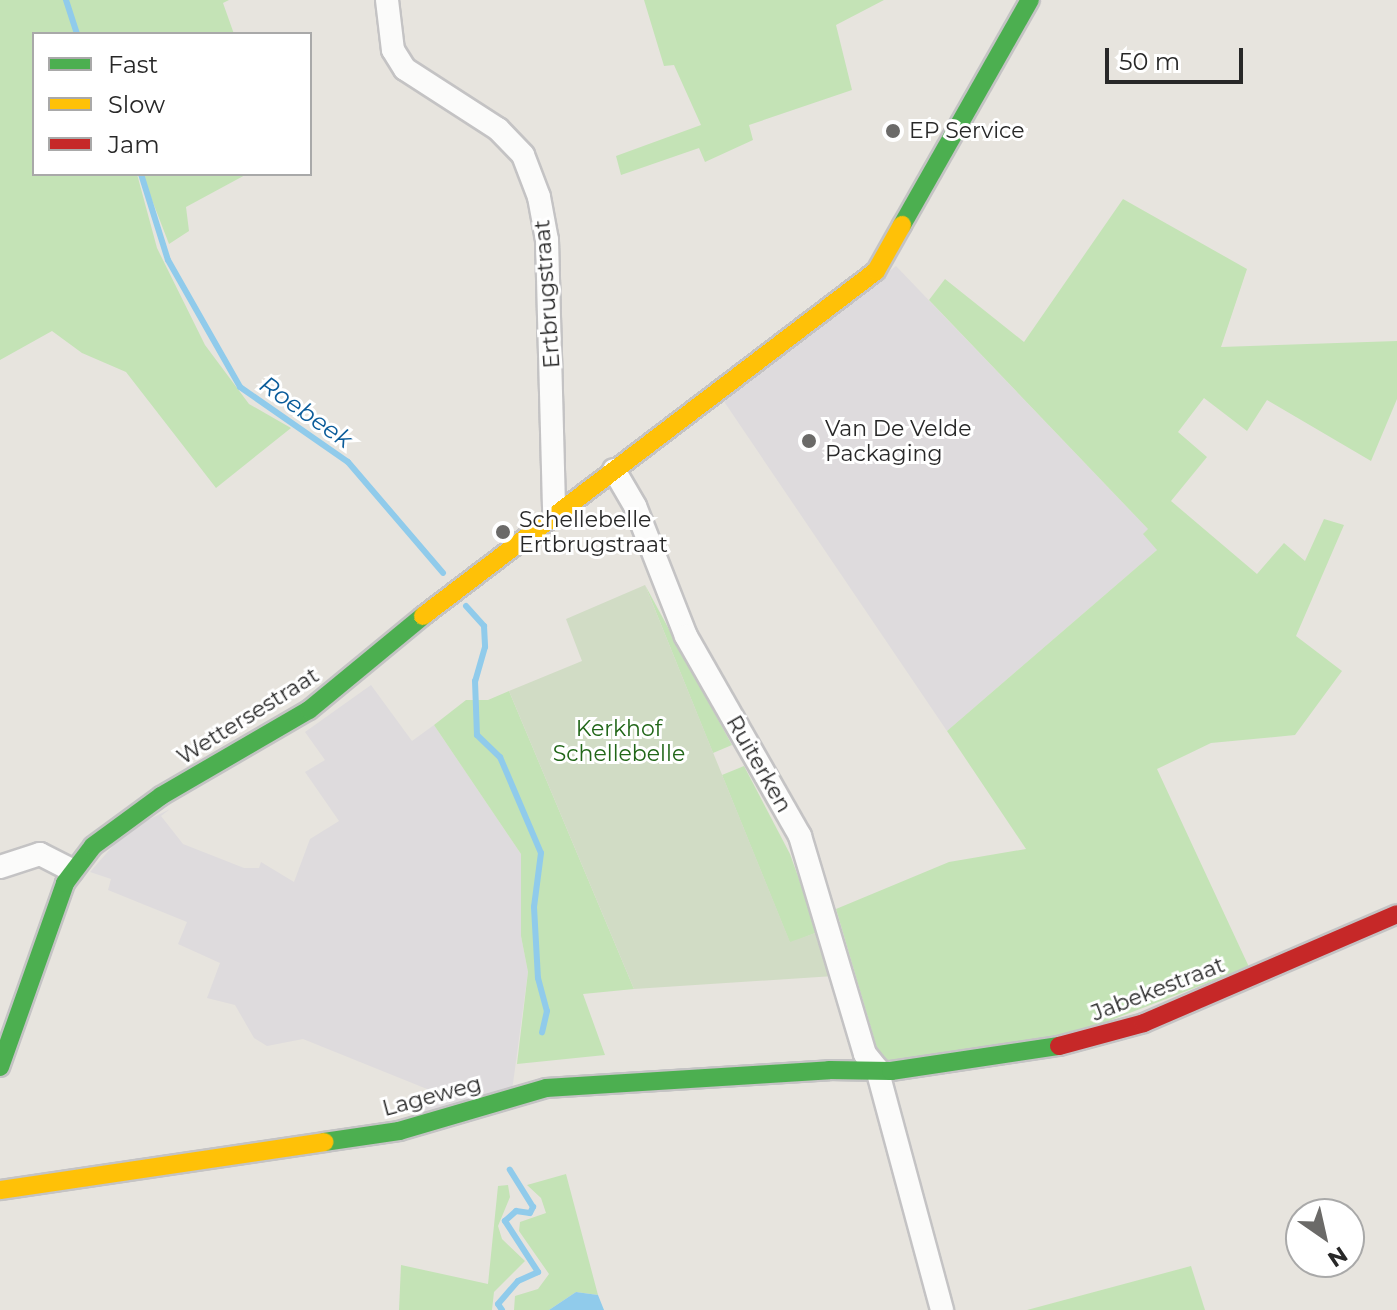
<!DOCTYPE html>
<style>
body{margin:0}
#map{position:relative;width:1397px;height:1310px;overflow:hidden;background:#e7e4de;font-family:Montserrat,sans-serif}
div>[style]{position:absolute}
.industrial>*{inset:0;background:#dedbdd}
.green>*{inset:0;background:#c4e3b6}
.cemetery>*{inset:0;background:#d1dcc5}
.water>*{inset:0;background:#90cbeb}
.stream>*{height:6px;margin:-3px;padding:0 3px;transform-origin:3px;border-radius:3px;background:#90cbeb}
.roads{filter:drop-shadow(2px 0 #c4c3c4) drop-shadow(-2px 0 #c4c3c4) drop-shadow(0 2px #c4c3c4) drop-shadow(0 -2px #c4c3c4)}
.street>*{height:22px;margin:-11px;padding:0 11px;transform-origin:11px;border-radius:11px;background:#fbfbfa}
.fast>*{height:18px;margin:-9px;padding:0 9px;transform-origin:9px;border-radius:9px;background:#4caf50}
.slow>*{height:18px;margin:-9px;padding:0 9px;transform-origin:9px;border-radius:9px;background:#ffc107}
.jam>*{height:18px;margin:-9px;padding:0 9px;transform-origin:9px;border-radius:9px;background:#c62828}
.dots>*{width:22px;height:22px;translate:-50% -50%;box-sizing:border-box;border:4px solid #fff;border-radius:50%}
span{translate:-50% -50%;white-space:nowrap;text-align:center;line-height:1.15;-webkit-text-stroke:6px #fff;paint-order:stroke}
.poi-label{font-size:22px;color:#282828}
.left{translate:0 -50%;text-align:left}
.street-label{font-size:22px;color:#282828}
.park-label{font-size:22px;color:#216618}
.water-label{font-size:24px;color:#0b5c9a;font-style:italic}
.legend{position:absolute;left:32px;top:32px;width:280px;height:144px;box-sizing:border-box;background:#fff;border:2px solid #a9a9a9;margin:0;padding:10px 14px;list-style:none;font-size:24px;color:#282828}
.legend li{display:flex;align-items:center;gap:16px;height:40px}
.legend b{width:40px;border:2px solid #a9a9a9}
.north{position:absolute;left:1285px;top:1198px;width:80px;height:80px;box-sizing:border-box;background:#fff;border:2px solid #a9a9a9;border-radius:50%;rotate:146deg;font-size:22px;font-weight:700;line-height:32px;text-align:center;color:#282828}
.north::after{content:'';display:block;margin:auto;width:28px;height:36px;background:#6b6a68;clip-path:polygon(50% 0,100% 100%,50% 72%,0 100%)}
.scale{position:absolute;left:1105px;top:48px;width:138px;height:36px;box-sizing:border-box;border:4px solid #282828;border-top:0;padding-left:10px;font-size:24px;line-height:28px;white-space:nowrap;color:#282828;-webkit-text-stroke:6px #fff;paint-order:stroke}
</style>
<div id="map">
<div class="industrial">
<div style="clip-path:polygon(896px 266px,1148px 529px,1157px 550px,947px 731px,723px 400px)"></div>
<div style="clip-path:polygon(371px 685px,412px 741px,434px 725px,521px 854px,524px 890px,521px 936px,528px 972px,512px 1091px,417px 1120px,427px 1089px,303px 1039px,267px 1046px,254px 1038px,235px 1005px,207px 998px,220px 963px,178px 944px,187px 922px,108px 890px,111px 879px,90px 872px,126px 831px,170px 809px,161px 816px,183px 844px,244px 868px,259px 868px,261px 862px,294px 882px,310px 839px,339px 821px,305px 772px,325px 760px,305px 732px)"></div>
</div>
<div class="green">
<div style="clip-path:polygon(0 0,229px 0,223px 3px,234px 34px,34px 34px,34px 174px,137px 174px,157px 248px,205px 345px,249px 404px,291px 428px,216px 488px,126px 372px,82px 353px,52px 331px,0 360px)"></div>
<div style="clip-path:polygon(644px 0,884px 0,836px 25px,852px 90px,749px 125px,753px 140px,705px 162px,699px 148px,621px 175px,616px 156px,701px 125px,674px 65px,664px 66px)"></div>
<div style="clip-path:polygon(142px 174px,247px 174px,186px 207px,189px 231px,169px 244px)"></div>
<div style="clip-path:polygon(1123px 199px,1247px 269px,1221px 347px,1397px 341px,1397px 399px,1371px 461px,1267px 400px,1247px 431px,1204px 398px,1178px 432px,1207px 457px,1171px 501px,1257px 574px,1284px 543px,1305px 561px,1324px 519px,1344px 525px,1296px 636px,1342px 671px,1295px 735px,1211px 743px,1157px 769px,1249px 967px,1070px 1036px,881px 1062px,836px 909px,949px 862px,1026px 849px,947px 731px,1157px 550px,1143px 534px,1148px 529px,929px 300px,945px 279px,1024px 342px)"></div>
<div style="clip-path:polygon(645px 585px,732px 745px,713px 753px)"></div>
<div style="clip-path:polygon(509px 691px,634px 989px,583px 994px,605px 1055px,517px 1064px,528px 972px,521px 936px,521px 854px,434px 725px,466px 700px,488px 700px)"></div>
<div style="clip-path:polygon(744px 766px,790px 854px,818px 932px,790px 943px,722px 775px)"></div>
<div style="clip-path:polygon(566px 1174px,598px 1295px,576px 1292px,549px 1310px,514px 1310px,515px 1296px,538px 1289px,549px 1274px,519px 1231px,520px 1222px,546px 1213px,541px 1198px,527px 1185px)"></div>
<div style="clip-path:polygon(508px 1185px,510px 1197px,498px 1226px,502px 1239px,525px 1261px,494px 1292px,492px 1310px,399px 1310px,401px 1265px,488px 1284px,498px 1186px)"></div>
<div style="clip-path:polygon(1191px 1266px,1205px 1310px,1027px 1310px)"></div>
</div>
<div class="cemetery">
<div style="clip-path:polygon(645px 585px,790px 942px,818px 932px,834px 976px,634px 989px,509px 691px,582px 661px,566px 619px)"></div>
</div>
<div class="water">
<div style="clip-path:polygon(576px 1292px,598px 1295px,604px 1310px,549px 1310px)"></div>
</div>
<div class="stream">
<div style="left:66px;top:0;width:36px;rotate:72deg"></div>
<div style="left:141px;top:174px;width:90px;rotate:72.6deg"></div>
<div style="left:168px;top:260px;width:146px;rotate:60.4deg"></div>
<div style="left:240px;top:387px;width:131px;rotate:34.8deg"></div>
<div style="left:348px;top:462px;width:146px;rotate:49.4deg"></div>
<div style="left:466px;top:606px;width:27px;rotate:48deg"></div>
<div style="left:484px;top:626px;width:21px;rotate:87deg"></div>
<div style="left:485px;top:647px;width:35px;rotate:106deg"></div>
<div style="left:475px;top:681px;width:54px;rotate:87.9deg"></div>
<div style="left:477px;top:735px;width:32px;rotate:44deg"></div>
<div style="left:500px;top:757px;width:104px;rotate:66.9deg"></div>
<div style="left:541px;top:853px;width:54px;rotate:97.4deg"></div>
<div style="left:534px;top:907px;width:71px;rotate:86.8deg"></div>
<div style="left:538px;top:978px;width:34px;rotate:75deg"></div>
<div style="left:547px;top:1011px;width:22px;rotate:103deg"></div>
<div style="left:502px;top:1310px;width:7px;rotate:-124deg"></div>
<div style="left:498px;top:1304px;width:30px;rotate:-49deg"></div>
<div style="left:518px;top:1281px;width:22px;rotate:-24deg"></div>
<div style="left:538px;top:1272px;width:61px;rotate:-122.9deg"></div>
<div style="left:505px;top:1221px;width:15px;rotate:-42deg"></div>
<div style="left:516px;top:1211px;width:14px;rotate:8deg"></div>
<div style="left:530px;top:1213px;width:7px;rotate:-63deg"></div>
<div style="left:533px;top:1207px;width:44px;rotate:-121.9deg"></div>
</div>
<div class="roads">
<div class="street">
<div style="left:387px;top:0;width:50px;rotate:83.2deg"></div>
<div style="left:393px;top:50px;width:22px;rotate:58deg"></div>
<div style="left:405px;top:69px;width:111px;rotate:32.8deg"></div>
<div style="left:498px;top:129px;width:36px;rotate:46deg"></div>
<div style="left:523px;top:155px;width:45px;rotate:69.1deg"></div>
<div style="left:539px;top:197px;width:44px;rotate:79.5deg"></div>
<div style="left:547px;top:240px;width:273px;rotate:88.5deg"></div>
<div style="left:614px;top:470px;width:42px;rotate:59.7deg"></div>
<div style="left:635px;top:506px;width:140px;rotate:68.6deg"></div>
<div style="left:686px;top:636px;width:230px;rotate:60.3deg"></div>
<div style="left:800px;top:836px;width:227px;rotate:73.4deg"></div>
<div style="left:865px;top:1054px;width:19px;rotate:51deg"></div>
<div style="left:877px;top:1069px;width:250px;rotate:74.9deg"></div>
<div style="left:0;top:867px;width:42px;rotate:-18deg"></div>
<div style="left:40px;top:854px;width:36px;rotate:27deg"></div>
</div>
<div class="fast">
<div style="left:902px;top:225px;width:259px;rotate:-60.4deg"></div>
<div style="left:0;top:1067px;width:195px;rotate:-70.5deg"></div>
<div style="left:65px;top:883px;width:46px;rotate:-52.9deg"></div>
<div style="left:93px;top:846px;width:84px;rotate:-36.3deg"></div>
<div style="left:161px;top:796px;width:171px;rotate:-30.2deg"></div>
<div style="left:309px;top:710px;width:148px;rotate:-39.5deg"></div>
<div style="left:324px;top:1142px;width:76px;rotate:-8.3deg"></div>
<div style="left:399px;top:1131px;width:153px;rotate:-16.3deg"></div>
<div style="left:546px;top:1088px;width:284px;rotate:-3.6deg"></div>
<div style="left:829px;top:1070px;width:62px;rotate:0.9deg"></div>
<div style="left:891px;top:1071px;width:170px;rotate:-8.5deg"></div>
</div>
<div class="slow">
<div style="left:423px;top:616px;width:569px;rotate:-37.29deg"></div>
<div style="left:876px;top:271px;width:53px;rotate:-60.5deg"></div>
<div style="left:0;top:1190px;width:328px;rotate:-8.4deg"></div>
</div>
<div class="jam">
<div style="left:1059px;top:1046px;width:88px;rotate:-15.1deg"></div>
<div style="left:1144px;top:1023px;width:275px;rotate:-23.3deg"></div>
</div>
</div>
<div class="dots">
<div style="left:893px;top:131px;background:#6b6a68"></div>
<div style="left:809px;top:441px;background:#6b6a68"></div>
<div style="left:503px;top:532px;background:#6b6a68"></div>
</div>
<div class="poi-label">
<span class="left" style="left:909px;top:131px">EP Service</span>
<span class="left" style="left:825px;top:441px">Van De Velde<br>Packaging</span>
<span class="left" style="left:519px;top:532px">Schellebelle<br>Ertbrugstraat</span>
</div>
<div class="street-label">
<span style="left:547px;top:294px;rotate:-94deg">Ertbrugstraat</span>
<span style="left:248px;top:716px;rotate:-32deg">Wettersestraat</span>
<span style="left:759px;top:764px;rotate:60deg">Ruiterken</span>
<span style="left:1158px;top:989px;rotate:-21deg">Jabekestraat</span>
<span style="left:432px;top:1096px;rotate:-15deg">Lageweg</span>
</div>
<div class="park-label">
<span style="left:619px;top:741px">Kerkhof<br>Schellebelle</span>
</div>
<div class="water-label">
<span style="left:306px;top:412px;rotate:35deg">Roebeek</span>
</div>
<ul class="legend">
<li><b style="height:10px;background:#4caf50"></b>Fast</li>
<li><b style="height:10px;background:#ffc107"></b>Slow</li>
<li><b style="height:10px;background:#c62828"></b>Jam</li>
</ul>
<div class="north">N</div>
<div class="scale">50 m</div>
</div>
